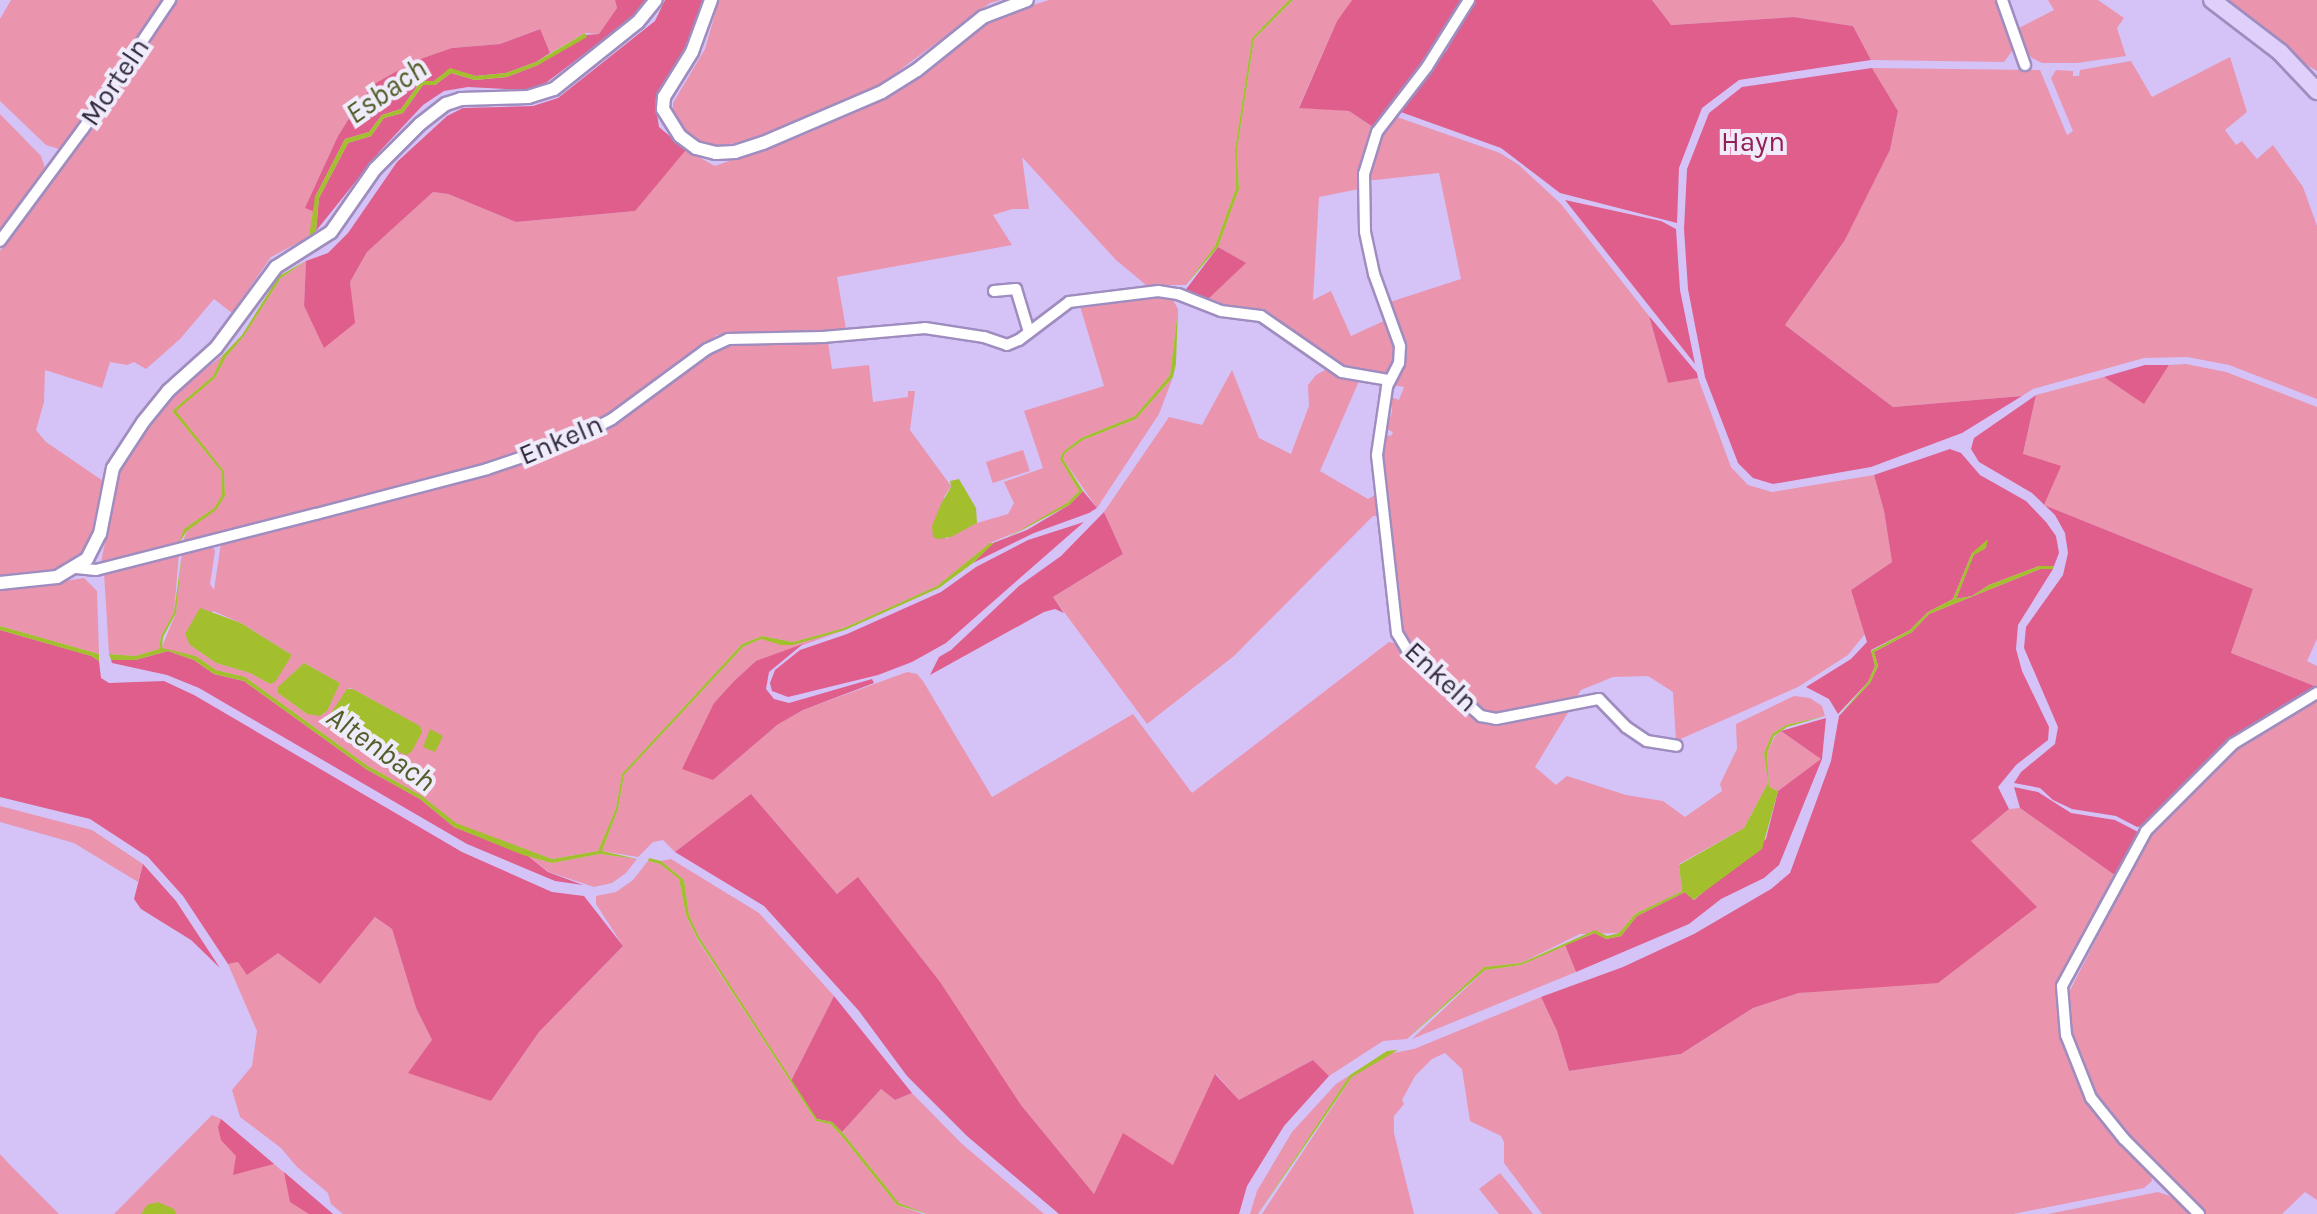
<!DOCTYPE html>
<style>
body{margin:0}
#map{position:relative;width:2317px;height:1214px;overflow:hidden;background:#d5c3f8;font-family:Karla,sans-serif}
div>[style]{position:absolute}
.green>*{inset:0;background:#ea94ae;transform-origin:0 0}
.forest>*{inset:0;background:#df5e8c}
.water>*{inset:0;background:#a3bf2e}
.roads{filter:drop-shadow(2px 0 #9f8dbf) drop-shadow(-2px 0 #9f8dbf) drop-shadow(0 2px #9f8dbf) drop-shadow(0 -2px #9f8dbf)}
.minor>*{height:10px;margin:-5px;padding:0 5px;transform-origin:5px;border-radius:5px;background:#fff}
.tertiary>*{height:12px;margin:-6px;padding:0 6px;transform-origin:6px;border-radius:6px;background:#fff}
.primary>*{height:16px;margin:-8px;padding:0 8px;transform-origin:8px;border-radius:8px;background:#dfcffb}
span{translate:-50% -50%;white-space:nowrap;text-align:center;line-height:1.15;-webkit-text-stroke:8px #f0ebfb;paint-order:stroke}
.street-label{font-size:28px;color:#332c40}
.park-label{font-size:28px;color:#941f51}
.water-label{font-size:30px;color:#525e29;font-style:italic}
</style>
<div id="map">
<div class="green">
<div style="clip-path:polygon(11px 0,163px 0,62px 150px,46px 145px,0 101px,0 19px)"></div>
<div style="clip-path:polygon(175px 0,615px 0,617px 8px,599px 34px,585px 33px,550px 53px,539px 29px,500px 44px,452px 48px,361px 99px,338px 136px,306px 208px,315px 212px,309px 237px,271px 257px,232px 313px,214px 299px,180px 339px,146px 369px,134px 362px,127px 365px,110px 362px,102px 388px,45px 370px,44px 402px,36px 430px,46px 442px,103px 481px,92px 538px,82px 555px,65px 567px,47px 573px,0 576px,0 251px,88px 131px)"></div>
<div style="clip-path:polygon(719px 0,1001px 0,990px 3px,881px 84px,788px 125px,742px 142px,718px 146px,702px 142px,688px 132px,673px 112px,673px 103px,705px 49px)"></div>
<div style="clip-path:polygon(1049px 0,1289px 0,1252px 38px,1235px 150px,1236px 188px,1215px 246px,1186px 285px,1146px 285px,1116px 260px,1022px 157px,1029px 209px,1012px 209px,993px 215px,1012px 245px,837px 277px,846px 329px,717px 335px,598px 423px,559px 438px,507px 457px,182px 543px,187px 531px,215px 510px,225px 496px,224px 471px,175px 411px,215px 378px,226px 357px,244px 336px,281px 278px,306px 261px,304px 306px,324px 347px,354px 323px,350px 282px,367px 252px,433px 192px,448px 194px,516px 222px,634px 211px,686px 150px,715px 166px,806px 134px,898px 92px,982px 26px,1005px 14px)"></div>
<div style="clip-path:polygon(1293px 0,1352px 0,1337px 21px,1299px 107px,1349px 111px,1373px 127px,1359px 189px,1319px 197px,1313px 300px,1331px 291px,1351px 336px,1386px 320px,1395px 342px,1396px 361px,1385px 374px,1348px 370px,1275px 318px,1252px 309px,1205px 302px,1245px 263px,1218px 247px,1239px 189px,1237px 150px,1254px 39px)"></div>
<div style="clip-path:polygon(1652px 0,1999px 0,2015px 47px,2004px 62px,1871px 60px,1853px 26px,1794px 17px,1670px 25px)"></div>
<div style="clip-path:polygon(2048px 0,2098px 0,2124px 18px,2117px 28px,2126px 56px,2077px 63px,2042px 63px,2032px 58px,2024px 50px,2017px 29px,2054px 10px)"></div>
<div style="clip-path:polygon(2226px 0,2317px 0,2317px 71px,2305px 64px)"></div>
<div style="clip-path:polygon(2230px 57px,2247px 112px,2225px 130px,2236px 145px,2242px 141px,2257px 159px,2273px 145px,2303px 187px,2317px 226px,2317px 399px,2229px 365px,2187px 357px,2144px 358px,2033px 389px,2022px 396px,1893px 407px,1785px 325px,1845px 240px,1890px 150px,1898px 111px,1872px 68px,2040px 70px,2067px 135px,2073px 131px,2051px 78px,2056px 70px,2073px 71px,2073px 76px,2079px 76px,2080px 70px,2131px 61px,2152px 97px)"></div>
<div style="clip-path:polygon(0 114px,41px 156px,46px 171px,0 234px)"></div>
<div style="clip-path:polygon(1394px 116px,1500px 153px,1519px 165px,1561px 204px,1649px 316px,1668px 383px,1698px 378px,1731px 467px,1748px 485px,1772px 492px,1874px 475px,1884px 511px,1892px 562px,1851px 590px,1865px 634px,1848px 655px,1798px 687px,1676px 741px,1673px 692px,1648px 676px,1613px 677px,1581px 690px,1575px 699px,1496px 714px,1483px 712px,1470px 703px,1412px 648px,1399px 619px,1381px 455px,1384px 434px,1391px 436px,1393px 432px,1386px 429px,1392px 412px,1391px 397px,1399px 400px,1404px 387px,1392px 385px,1404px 363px,1405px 352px,1387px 303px,1461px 279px,1439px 173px,1366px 181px,1375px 143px)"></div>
<div style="clip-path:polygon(evenodd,1159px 295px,1172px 298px,1178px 309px,1170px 375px,1135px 416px,1081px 438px,1063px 452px,1060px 459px,1079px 491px,1067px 503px,1026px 528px,990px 543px,937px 586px,844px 628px,793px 642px,762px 636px,742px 644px,622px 774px,616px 808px,598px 851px,552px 859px,456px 824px,422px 796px,368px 766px,245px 677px,216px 670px,196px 656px,161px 649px,176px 613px,182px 553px,212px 545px,215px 551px,210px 584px,214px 590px,221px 543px,510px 467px,563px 448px,597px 433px,717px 349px,738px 344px,828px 342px,832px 369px,869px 365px,873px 402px,908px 397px,908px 391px,915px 391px,910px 430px,951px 486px,944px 497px,946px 539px,977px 523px,1008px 514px,1014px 503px,1004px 482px,1043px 468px,1024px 411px,1104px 386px,1080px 306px,1098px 301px,1159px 295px,213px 611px,241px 623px,292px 655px,270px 684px,250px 673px,216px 663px,190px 645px,213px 611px,1159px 295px,304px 663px,340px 683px,324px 714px,307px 714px,278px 693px,279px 687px,304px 663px,1159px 295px,349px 688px,353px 689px,419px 726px,348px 732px,330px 727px,327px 719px,349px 688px)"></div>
<div style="clip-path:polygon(223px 355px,213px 376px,172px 411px,222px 472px,222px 495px,214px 508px,184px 529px,179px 543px,101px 562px,119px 474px,129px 452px,166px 401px)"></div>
<div style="clip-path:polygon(2186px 364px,2226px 372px,2317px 407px,2317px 639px,2307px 661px,2317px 666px,2317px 687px,2231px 653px,2253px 589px,2044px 505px,2023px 454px,2036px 395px,2104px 377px,2144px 403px,2169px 365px)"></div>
<div style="clip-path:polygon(1232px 370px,1259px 438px,1291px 454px,1309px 406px,1308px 385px,1316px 375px,1325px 370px,1359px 381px,1320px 471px,1368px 499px,1377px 494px,1379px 516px,1373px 516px,1234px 656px,1147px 724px,1053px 597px,1123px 554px,1104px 512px,1169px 417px,1202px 425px)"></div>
<div style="clip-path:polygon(1173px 377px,1159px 414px,1097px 508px,1063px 459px,1065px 453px,1083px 440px,1136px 419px)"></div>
<div style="left:1023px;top:450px;width:22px;height:39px;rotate:72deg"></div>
<div style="clip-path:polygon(179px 554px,174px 612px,161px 636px,159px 649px,135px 656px,109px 654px,104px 573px)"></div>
<div style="clip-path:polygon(84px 578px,97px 591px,99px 654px,0 626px,0 591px)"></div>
<div style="clip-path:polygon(845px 630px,755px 662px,734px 681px,714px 703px,713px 780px,777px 725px,803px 710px,907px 672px,917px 674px,923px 681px,992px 797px,1133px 714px,1192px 793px,1389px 642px,1398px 644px,1465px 711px,1479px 721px,1496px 723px,1572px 706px,1535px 767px,1556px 785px,1567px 776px,1626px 795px,1663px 801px,1685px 817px,1722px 791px,1720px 784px,1737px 749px,1736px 724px,1794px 696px,1810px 698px,1822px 706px,1825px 716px,1786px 725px,1772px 734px,1764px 753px,1768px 783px,1744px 828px,1679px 864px,1682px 891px,1635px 914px,1619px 933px,1580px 934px,1521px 963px,1484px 967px,1407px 1039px,1383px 1041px,1329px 1076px,1313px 1060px,1239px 1100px,1216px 1074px,1173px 1166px,1123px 1134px,1094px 1194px,1021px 1105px,940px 983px,859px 878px,837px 894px,752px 795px,675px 852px,663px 840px,653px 842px,638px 857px,602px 851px,618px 809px,624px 775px,743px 647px,761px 639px,793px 645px)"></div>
<div style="clip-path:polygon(2317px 698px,2317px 1200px,2305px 1192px,2282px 1214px,2206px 1214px,2113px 1118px,2095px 1094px,2078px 1057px,2066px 998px,2152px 831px,2236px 747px)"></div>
<div style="clip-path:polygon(1781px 731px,1822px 759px,1778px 791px,1769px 787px,1767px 753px,1775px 736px)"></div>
<div style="clip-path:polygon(0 806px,92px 830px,143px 864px,138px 882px,74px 843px,0 822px)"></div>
<div style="clip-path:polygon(2020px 808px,2116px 876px,2056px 997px,2069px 1060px,2086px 1098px,2105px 1124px,2150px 1171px,2152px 1181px,2144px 1188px,2013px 1214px,1542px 1214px,1504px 1163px,1504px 1142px,1501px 1136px,1470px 1121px,1462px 1069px,1445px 1053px,1432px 1059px,1415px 1076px,1402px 1100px,1404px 1104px,1394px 1116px,1394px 1133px,1414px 1214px,1262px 1214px,1352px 1077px,1388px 1054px,1414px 1049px,1541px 997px,1557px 1031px,1569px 1071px,1681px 1054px,1753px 1008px,1799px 993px,1861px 986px,1971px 841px,2009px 809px)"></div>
<div style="clip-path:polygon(600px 854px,637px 859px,626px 873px,612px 883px,594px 887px,549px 872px,528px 856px,552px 863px)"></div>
<div style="clip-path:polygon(671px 859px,759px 913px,834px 996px,791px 1081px,699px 937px,689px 915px,684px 880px,661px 861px)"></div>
<div style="clip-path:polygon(648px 861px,660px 864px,679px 879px,686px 915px,697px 939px,816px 1121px,830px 1124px,840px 1134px,897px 1205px,923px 1214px,343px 1214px,331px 1204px,328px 1193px,297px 1167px,281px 1148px,240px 1117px,232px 1090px,252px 1066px,257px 1031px,228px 964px,238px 962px,248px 974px,278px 952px,320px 984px,375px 917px,392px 929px,416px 1008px,432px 1040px,491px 1101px,539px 1032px,623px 946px,596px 904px,596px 896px,616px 892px,633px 880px)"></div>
<div style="clip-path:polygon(1565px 945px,1576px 972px,1412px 1039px,1485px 970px,1521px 965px)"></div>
<div style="clip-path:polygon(1350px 1075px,1258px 1214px,1250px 1214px,1257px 1191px,1292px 1132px,1336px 1084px)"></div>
<div style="clip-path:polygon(881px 1089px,895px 1100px,912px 1093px,961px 1143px,1044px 1214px,927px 1214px,899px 1203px,842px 1132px)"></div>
<div style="clip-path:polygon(212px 1115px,221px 1119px,333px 1214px,114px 1214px)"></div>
<div style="clip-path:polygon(0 1154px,11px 1166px,59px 1214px,0 1214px)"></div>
<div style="clip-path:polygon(1500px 1173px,1533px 1214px,1499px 1214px,1479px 1189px)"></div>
<div style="clip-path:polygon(2158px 1192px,2176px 1198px,2192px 1214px,2048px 1214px)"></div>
</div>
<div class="forest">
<div style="clip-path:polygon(615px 0,647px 0,637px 14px,543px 85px,525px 90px,468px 87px,444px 91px,423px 105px,380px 151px,316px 231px,319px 198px,348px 143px,371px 136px,384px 118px,403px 113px,423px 85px,435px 85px,451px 73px,475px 80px,507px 77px,538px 65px,586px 35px,599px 34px,617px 8px)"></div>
<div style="clip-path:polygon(665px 0,704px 0,689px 44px,655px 101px,659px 127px,686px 150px,635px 211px,516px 222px,448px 194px,433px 192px,367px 252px,350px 282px,355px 323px,324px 348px,304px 306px,306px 261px,328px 253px,348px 233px,397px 162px,447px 116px,463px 108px,533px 106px,558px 98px,655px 21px)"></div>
<div style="clip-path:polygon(1352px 0,1461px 0,1422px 65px,1373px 127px,1349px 111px,1299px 108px,1337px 21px)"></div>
<div style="clip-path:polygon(1475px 0,1652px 0,1671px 25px,1794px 17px,1853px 26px,1871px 60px,1739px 80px,1702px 108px,1679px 168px,1677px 223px,1560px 193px,1501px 148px,1398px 111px,1447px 50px)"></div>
<div style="clip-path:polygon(540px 29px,550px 53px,536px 62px,506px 73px,476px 76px,450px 69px,434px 81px,421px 81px,401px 109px,382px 115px,369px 132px,345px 139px,315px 197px,315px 212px,305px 208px,338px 136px,361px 99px,376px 83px,415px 61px,452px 48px,500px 44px)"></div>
<div style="clip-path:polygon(1872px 68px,1898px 111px,1890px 150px,1845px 240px,1785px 325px,1893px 407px,2022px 396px,1962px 433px,1871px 467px,1773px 484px,1753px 478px,1738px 463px,1705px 377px,1688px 289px,1684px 229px,1687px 169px,1709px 113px,1742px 87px)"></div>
<div style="clip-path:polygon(1565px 200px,1661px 221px,1676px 229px,1680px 290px,1695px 364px)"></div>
<div style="clip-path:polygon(1218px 247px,1246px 263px,1205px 302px,1184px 292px)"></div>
<div style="clip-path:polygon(1649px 316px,1697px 373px,1698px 378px,1668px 383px)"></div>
<div style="clip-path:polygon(2145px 365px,2169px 365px,2144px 404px,2104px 377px)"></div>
<div style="clip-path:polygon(2036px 395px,2023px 454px,2061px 466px,2044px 505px,2253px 589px,2231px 653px,2317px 687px,2231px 741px,2145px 825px,2137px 827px,2116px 816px,2072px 809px,2053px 800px,2040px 788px,2014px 783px,2021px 772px,2055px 744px,2058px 727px,2024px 648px,2026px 627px,2063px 575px,2068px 553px,2065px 533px,2055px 515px,2032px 493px,1979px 462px,1971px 449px,1974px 438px)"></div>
<div style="clip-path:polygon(1950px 449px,1961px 453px,1980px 475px,2026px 501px,2046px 522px,2056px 536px,2059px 553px,2054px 566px,2039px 566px,1989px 585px,1972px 596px,1956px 599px,1974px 554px,1986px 548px,1972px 553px,1953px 599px,1928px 612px,1910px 630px,1871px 650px,1875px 666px,1868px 682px,1838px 714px,1829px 699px,1806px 687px,1851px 659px,1867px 642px,1851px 590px,1892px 562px,1884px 511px,1874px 475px)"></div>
<div style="clip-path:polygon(1083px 491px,1097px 508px,1089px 513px,1034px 533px,973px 563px,993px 543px,1027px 530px,1069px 505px)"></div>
<div style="clip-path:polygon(1104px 512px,1123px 554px,1053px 597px,1064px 613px,1055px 609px,1044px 612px,930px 675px,939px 657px,951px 650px,1019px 586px,1061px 556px)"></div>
<div style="clip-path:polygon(1084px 522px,946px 643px,912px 662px,878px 675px,788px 697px,772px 691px,770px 683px,775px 670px,800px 650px,847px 634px,941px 592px,976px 567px,1028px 540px)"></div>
<div style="clip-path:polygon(2040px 569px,2053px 569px,2018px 625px,2016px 649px,2022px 671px,2049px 727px,2048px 740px,2016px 765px,1998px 787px,2009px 809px,1971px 841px,2037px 907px,1938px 983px,1799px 993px,1753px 1008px,1681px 1054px,1569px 1071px,1557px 1031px,1541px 997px,1623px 967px,1694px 934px,1771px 889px,1790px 873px,1831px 761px,1839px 716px,1870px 683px,1878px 666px,1874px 652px,1912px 632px,1929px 614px)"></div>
<div style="clip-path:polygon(0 630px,92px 656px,99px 661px,101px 678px,109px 683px,164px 681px,194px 695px,462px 852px,552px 892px,584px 896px,623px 946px,539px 1032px,491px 1101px,408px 1073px,432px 1040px,416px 1008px,392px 929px,375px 917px,320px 984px,278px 953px,247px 975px,238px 962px,228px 964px,183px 896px,148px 857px,90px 819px,0 797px)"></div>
<div style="clip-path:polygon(803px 644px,769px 672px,766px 689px,774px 699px,789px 703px,872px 679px,874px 683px,803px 710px,777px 725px,713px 780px,682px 769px,714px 703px,734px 681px,756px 661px)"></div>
<div style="clip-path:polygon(168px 651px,194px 660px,214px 674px,244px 681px,366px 769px,420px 799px,454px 827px,528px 856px,548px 872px,583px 885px,555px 881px,467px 844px,199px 688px,167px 675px,112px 663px,111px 660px,135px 660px)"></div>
<div style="clip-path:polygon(1826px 718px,1822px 759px,1779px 865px,1764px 878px,1721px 899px,1689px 924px,1576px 972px,1565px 945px,1595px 933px,1606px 939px,1621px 936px,1637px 916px,1685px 892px,1694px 900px,1766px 839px,1778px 791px,1821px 759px,1781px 731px)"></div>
<div style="clip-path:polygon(2014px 787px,2038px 792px,2071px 813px,2115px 820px,2140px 833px,2116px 876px,2020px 808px)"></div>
<div style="clip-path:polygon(751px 794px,837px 894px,858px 877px,940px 982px,1021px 1105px,1094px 1194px,1123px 1133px,1173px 1165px,1215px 1074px,1239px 1100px,1313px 1060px,1329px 1076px,1284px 1126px,1247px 1186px,1239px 1214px,1059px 1214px,967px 1136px,907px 1076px,859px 1011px,764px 906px,675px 852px)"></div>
<div style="clip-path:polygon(143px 864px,176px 901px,220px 968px,191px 940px,141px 909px,134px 899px)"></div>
<div style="clip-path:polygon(834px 996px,912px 1093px,895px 1100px,881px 1089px,842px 1132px,832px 1122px,817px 1119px,791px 1081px)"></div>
<div style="clip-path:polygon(221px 1119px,274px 1164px,233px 1175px,236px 1156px,221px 1140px,218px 1127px)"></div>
<div style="clip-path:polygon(284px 1172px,333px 1214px,309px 1214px,290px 1202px)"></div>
</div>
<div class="water">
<div style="clip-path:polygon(1289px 0,1293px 0,1254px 39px,1237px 150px,1239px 189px,1218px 247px,1186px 285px,1215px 246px,1236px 188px,1235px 150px,1252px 38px)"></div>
<div style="clip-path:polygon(585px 33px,587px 37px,538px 65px,507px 77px,475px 80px,451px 73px,435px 85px,423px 85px,403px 113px,384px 118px,371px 136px,348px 143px,319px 198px,316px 231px,309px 237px,315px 197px,345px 139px,369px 132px,382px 115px,401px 109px,421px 81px,434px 81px,450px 68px,476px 76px,506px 73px,536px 62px)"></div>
<div style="clip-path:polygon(306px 261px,281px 278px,244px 336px,226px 357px,215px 378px,176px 411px,224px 471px,225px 496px,216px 510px,187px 531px,179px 543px,184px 529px,214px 508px,222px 495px,222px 472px,172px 411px,213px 376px,223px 355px,242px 335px,279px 276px)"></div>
<div style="clip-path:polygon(1178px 309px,1176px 364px,1173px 377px,1136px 419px,1083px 440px,1065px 453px,1063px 459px,1083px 491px,1069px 505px,1003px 540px,1067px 503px,1079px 491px,1060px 459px,1063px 452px,1081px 438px,1135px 416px,1170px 375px)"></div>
<div style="clip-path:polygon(959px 479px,976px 508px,977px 523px,951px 537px,937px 539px,933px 537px,932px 526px,941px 504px,951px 487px,950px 481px)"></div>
<div style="clip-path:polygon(1988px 539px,1986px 548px,1974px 555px,1956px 599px,1972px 596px,1989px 585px,2039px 566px,2054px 566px,2053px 569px,2040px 569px,1929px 614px,1912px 632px,1874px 652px,1878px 666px,1870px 683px,1839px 716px,1868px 682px,1875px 666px,1871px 651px,1910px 630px,1928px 612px,1953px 599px,1972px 553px)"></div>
<div style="clip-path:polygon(990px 543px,994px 543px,973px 563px,939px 588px,845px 630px,793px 645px,781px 645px,761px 639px,743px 647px,624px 775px,618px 809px,602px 851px,637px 859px,600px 854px,552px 863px,523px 855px,454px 827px,420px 799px,366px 769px,244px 681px,214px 674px,194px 660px,168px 651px,135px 660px,111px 660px,109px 654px,135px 656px,159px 649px,161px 636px,174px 612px,182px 553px,176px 613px,163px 637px,162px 648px,196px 656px,216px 670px,245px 677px,368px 766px,422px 796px,456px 823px,552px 859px,598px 851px,616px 808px,622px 774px,742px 644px,762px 636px,793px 642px,844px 628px,937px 586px)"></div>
<div style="clip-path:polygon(200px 608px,241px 623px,292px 655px,275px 682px,270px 684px,250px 673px,216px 663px,190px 645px,185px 634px)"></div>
<div style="clip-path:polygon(0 626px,99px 654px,99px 661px,91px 656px,0 630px)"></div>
<div style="clip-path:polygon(304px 663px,340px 683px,327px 711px,320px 716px,307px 714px,278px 693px,278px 687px)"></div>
<div style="clip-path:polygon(347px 689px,353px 689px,420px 726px,422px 732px,412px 751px,407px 755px,330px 727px,327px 719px)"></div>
<div style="clip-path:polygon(1825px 716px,1787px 727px,1774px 736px,1767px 753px,1769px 787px,1778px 791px,1762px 849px,1693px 900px,1685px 892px,1637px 916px,1621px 936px,1606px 939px,1594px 933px,1521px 965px,1485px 970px,1407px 1039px,1484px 967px,1521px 963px,1595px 930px,1607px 936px,1619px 933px,1635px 914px,1682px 891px,1679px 865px,1744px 828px,1768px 783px,1764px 753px,1772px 734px,1786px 725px)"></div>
<div style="clip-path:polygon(430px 729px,443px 736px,435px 752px,423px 747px)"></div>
<div style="clip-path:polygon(649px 858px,661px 861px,684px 880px,689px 915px,699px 937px,817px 1119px,832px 1122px,842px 1132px,899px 1203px,927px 1214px,897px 1205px,840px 1134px,830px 1124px,816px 1121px,697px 938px,686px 915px,679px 879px,660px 864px,648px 861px)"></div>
<div style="clip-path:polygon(1398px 1050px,1352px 1077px,1258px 1214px,1350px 1075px,1387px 1051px)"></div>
<div style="clip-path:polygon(158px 1202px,174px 1209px,176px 1214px,141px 1214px,147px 1205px)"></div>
</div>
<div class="roads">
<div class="minor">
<div style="left:1469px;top:0;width:79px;rotate:122.1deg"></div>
<div style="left:1427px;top:67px;width:82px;rotate:127.6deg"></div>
<div style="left:1377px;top:132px;width:44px;rotate:107.2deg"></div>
<div style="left:1364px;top:174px;width:58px;rotate:89deg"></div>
<div style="left:1365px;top:232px;width:43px;rotate:77.9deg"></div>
<div style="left:1374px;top:274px;width:77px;rotate:70.1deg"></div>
<div style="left:1400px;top:346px;width:17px;rotate:93deg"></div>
<div style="left:1399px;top:363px;width:27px;rotate:117deg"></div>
<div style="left:1387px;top:387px;width:69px;rotate:98.4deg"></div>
<div style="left:1377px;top:455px;width:179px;rotate:83.6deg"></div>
<div style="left:1397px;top:633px;width:21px;rotate:59deg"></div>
<div style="left:1408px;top:651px;width:98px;rotate:41.7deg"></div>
<div style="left:1481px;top:716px;width:15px;rotate:11deg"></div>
<div style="left:1496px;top:719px;width:105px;rotate:-11deg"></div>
<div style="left:1599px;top:699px;width:39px;rotate:46deg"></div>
<div style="left:1626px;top:727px;width:25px;rotate:34deg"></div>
<div style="left:1647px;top:741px;width:30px;rotate:9deg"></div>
<div style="left:2002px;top:0;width:69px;rotate:70.5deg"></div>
<div style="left:0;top:241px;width:139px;rotate:-53.5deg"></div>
<div style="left:83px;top:129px;width:156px;rotate:-56deg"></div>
<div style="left:994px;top:291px;width:22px;rotate:-5deg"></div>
<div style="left:1016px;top:289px;width:45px;rotate:73.2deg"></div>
<div style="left:76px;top:568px;width:20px;rotate:6deg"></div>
<div style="left:96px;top:570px;width:227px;rotate:-14.3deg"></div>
<div style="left:316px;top:514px;width:177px;rotate:-14.7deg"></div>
<div style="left:487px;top:469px;width:88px;rotate:-18.6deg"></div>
<div style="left:570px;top:441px;width:47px;rotate:-27.6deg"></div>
<div style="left:612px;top:419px;width:118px;rotate:-36.4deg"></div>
<div style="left:707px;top:349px;width:23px;rotate:-25deg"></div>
<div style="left:728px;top:339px;width:95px;rotate:-1.2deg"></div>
<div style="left:823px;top:337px;width:102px;rotate:-5deg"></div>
<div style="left:925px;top:328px;width:60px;rotate:8.7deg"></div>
<div style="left:984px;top:337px;width:24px;rotate:19deg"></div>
<div style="left:1007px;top:345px;width:13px;rotate:-23deg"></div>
<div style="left:1019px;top:340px;width:63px;rotate:-37.2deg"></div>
<div style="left:1069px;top:302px;width:90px;rotate:-7deg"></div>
<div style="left:1158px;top:291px;width:20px;rotate:9deg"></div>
<div style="left:1178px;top:294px;width:46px;rotate:21.6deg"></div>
<div style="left:1221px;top:311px;width:40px;rotate:7.1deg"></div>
<div style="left:1261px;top:316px;width:98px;rotate:34.7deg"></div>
<div style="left:1342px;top:372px;width:48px;rotate:9.7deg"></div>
<div style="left:2199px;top:1214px;width:106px;rotate:-135deg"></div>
<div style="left:2124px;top:1139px;width:53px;rotate:-128.8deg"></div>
<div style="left:2091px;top:1098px;width:68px;rotate:-111.6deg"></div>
<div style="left:2066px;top:1035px;width:49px;rotate:-94.7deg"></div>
<div style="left:2062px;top:986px;width:176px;rotate:-61.5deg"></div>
<div style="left:2146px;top:831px;width:123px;rotate:-45deg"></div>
<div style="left:2233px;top:744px;width:98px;rotate:-31.3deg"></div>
</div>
<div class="tertiary">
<div style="left:711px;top:0;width:55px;rotate:110.1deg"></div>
<div style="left:692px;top:52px;width:53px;rotate:121.9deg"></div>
<div style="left:664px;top:97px;width:12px;rotate:95deg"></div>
<div style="left:663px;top:109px;width:32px;rotate:58deg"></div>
<div style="left:680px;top:136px;width:20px;rotate:37deg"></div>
<div style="left:696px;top:148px;width:21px;rotate:14deg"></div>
<div style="left:716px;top:153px;width:19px;rotate:-3deg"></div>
<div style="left:735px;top:152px;width:29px;rotate:-18deg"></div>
<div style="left:763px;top:143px;width:129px;rotate:-23.2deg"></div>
<div style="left:882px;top:92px;width:41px;rotate:-32.2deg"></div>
<div style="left:917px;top:70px;width:85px;rotate:-38.8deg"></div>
<div style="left:983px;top:17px;width:47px;rotate:-21.1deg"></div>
<div style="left:0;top:583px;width:57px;rotate:-6deg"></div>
<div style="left:57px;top:577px;width:35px;rotate:-31deg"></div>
<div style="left:87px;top:559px;width:28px;rotate:-63deg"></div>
<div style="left:100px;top:534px;width:67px;rotate:-78.9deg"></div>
<div style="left:113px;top:468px;width:55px;rotate:-56.9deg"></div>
<div style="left:143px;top:422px;width:40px;rotate:-51deg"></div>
<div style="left:168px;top:391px;width:64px;rotate:-41.9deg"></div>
<div style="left:216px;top:348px;width:101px;rotate:-53.5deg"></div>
<div style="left:276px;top:267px;width:65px;rotate:-32.5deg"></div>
<div style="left:331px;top:232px;width:77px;rotate:-55.1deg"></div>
<div style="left:375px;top:169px;width:64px;rotate:-45deg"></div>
<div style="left:420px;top:124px;width:33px;rotate:-38deg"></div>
<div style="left:446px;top:104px;width:16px;rotate:-18deg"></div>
<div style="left:461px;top:99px;width:67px;rotate:-1.7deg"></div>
<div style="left:528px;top:97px;width:27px;rotate:-17deg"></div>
<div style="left:554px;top:89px;width:107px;rotate:-38.6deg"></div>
<div style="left:638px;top:22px;width:28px;rotate:-51deg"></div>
</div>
<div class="primary">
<div style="left:2212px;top:0;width:86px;rotate:37.4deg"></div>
<div style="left:2280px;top:52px;width:54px;rotate:46.5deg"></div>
</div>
</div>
<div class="street-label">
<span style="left:115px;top:82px;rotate:-56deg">Morteln</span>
<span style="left:561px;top:440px;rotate:-23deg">Enkeln</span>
<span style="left:1441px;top:677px;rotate:43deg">Enkeln</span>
</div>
<div class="park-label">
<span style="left:1753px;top:142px">Hayn</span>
</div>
<div class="water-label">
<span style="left:386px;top:91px;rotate:-35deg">Esbach</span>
<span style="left:381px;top:749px;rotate:35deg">Altenbach</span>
</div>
</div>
